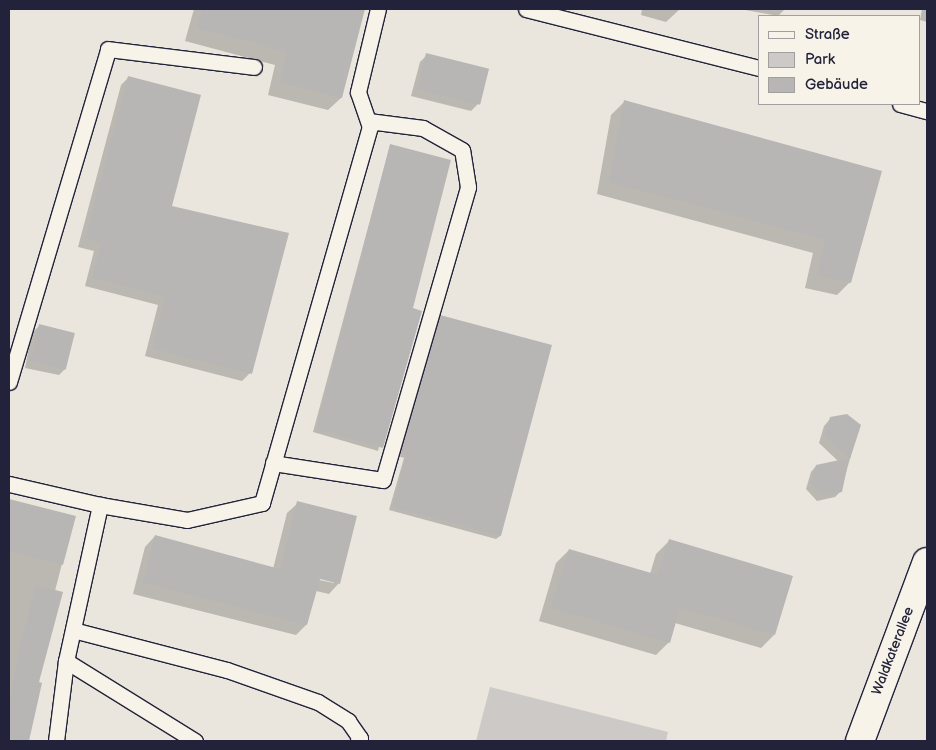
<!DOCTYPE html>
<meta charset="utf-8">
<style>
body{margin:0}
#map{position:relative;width:936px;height:750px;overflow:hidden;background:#eae6de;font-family:"Balsamiq Sans",sans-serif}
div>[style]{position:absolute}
.green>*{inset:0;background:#cdc9c6}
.shadow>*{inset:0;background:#0003}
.building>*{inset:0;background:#b8b6b5;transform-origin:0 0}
.roads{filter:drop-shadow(1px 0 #22223b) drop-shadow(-1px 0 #22223b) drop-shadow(0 1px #22223b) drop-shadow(0 -1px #22223b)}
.lane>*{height:15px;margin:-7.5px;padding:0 7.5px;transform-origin:7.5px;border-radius:7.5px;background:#f7f3e8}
.street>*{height:28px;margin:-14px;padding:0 14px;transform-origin:14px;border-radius:14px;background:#f7f3e8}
span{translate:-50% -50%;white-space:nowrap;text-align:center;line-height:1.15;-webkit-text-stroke:4.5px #f7f3e8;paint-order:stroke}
.street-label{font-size:14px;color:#22223b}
.frame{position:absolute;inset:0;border:10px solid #22223b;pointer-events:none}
.legend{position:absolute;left:758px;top:15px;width:162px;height:90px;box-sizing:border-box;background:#f7f3e8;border:1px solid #a29fa3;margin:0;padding:6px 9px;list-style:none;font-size:15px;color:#22223b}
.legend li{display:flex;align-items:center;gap:10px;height:25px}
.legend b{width:25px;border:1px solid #a29fa3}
</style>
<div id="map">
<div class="green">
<div style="clip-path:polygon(490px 687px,668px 732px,666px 741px,476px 741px)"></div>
</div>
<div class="shadow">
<div style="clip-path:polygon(194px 9px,364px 9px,341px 98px,328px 110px,268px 95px,275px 65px,185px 41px)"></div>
<div style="clip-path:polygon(642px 9px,680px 9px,666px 22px,641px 15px)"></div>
<div style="clip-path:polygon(740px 9px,785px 9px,778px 16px)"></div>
<div style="clip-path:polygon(922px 9px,927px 9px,927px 22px,920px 20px)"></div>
<div style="clip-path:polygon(427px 55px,478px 104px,471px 111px,411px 96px,420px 62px)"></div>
<div style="clip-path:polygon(129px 77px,170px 206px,250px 373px,242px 381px,145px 356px,158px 305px,85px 286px,94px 251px,78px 247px,121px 85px)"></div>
<div style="clip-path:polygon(624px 102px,880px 172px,850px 282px,837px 295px,805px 288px,813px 253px,597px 194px,611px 115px)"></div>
<div style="clip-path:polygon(390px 146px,411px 309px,378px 451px,313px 432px)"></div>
<div style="clip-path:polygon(441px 317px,500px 536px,496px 539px,389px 510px,404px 458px,398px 456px)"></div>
<div style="clip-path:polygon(39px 326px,66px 368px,59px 375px,25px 368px,32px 333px)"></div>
<div style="clip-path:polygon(831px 418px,859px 426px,841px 491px,835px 497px,817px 501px,806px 489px,811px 472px,816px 466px,838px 461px,819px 443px,824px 426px)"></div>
<div style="clip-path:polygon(9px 500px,74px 517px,55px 591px,37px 683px,41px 684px,28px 741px,9px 741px)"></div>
<div style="clip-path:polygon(evenodd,298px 503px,339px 583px,329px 594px,316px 591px,306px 625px,296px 635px,133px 594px,145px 547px,155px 536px,273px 569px,287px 513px,298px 503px,315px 576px,334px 581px,334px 583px,314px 579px,315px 576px)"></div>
<div style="clip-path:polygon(669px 541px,774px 635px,761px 648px,675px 623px,669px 642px,656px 655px,539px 621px,556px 563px,569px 550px,650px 574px,656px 554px)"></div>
</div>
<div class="building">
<div style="clip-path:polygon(202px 9px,365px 9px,342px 98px,280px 82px,287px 52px,197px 28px)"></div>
<div style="left:426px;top:53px;width:65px;height:37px;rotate:14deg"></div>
<div style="clip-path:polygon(128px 76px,201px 95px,172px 206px,289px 233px,252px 374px,152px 348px,165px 297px,92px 278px,101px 243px,85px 239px)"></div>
<div style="clip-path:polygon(624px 100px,882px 171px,851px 283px,817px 275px,825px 240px,609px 182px)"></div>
<div style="clip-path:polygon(390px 144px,451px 160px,413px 308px,422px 311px,383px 448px,316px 429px)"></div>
<div style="clip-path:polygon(440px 315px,552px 345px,501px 536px,392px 507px,406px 455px,401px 453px)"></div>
<div style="left:39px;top:324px;width:37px;height:38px;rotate:14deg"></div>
<div style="clip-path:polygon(847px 414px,861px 425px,850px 459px,825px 435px,830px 417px)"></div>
<div style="clip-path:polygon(849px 458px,842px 492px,823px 496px,811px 483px,816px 465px)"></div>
<div style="clip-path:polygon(9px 499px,76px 516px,63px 565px,9px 551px)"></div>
<div style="clip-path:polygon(297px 501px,357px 516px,340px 584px,320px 579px,307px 625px,142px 583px,155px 535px,280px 569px)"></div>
<div style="clip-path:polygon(669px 539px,793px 576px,775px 635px,680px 608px,670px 643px,551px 608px,569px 549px,658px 575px)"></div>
<div style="clip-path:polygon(36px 585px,63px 592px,39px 682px,42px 683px,29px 741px,9px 741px,9px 705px,19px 649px)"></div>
</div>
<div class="roads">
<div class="lane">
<div style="left:526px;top:9px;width:241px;rotate:14.2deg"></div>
<div style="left:900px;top:104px;width:28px;rotate:15deg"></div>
<div style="left:9px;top:382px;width:347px;rotate:-73.4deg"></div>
<div style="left:108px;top:49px;width:147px;rotate:7deg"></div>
<div style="left:273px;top:463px;width:111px;rotate:8.8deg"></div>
<div style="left:383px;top:480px;width:305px;rotate:-73.8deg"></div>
<div style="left:468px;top:187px;width:37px;rotate:-99deg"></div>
<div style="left:462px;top:150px;width:45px;rotate:-150.6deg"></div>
<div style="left:423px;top:128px;width:55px;rotate:-172.7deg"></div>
<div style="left:9px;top:484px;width:93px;rotate:13deg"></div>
<div style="left:73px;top:630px;width:159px;rotate:14.6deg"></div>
<div style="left:227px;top:670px;width:96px;rotate:19.4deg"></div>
<div style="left:318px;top:702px;width:36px;rotate:32deg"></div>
<div style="left:348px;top:721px;width:21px;rotate:55deg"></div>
<div style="left:360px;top:738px;width:4px;rotate:124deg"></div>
<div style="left:56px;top:741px;width:81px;rotate:-82.9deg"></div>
<div style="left:195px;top:741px;width:152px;rotate:-148.2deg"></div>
<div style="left:66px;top:661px;width:160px;rotate:-77.7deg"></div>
<div style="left:100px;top:505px;width:88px;rotate:9.8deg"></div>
<div style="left:187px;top:520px;width:77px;rotate:-12.8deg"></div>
<div style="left:262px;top:503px;width:391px;rotate:-74deg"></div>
<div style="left:370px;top:127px;width:37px;rotate:-109deg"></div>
<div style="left:358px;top:92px;width:85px;rotate:-76.5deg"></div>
</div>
<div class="street">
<div style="left:860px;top:741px;width:191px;rotate:-69.5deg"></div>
</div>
</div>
<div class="street-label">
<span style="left:893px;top:651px;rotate:-69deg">Waldkaterallee</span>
</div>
<div class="frame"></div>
<ul class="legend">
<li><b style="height:6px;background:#f7f3e8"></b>Straße</li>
<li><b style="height:14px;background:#cdc9c6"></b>Park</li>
<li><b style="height:14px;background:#b8b6b5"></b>Gebäude</li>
</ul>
</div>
